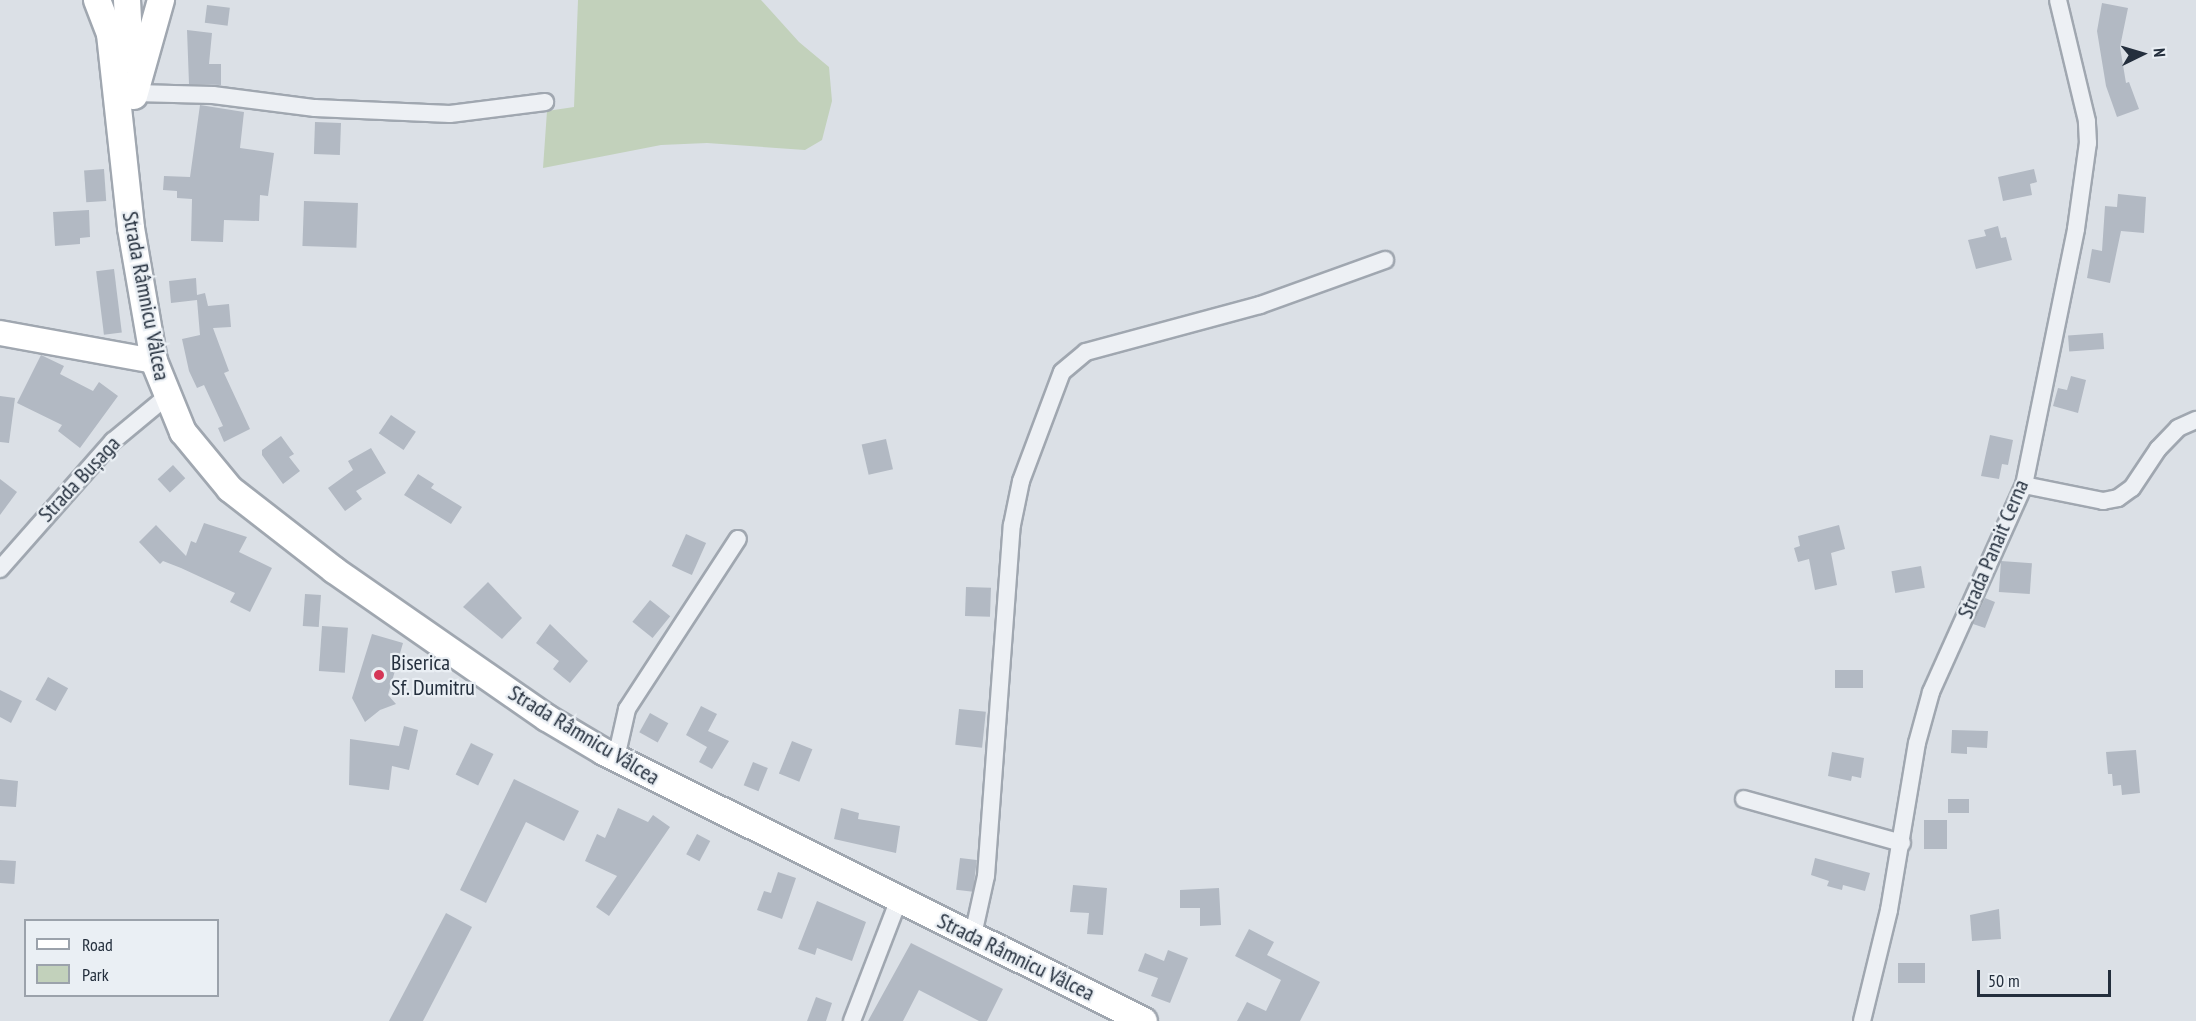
<!DOCTYPE html>
<meta charset="utf-8">
<style>
body{margin:0}
#map{position:relative;width:2196px;height:1021px;overflow:hidden;background:#dbe0e6;font-family:"PT Sans Narrow",sans-serif}
div>[style]{position:absolute}
.green>*{inset:0;background:#c2d1bb}
.building>*{inset:0;background:#b2b9c3;transform-origin:0 0}
.roads{filter:drop-shadow(2px 0 #a0a7b0) drop-shadow(-2px 0 #a0a7b0) drop-shadow(0 2px #a0a7b0) drop-shadow(0 -2px #a0a7b0)}
.minor>*{height:16px;margin:-8px;padding:0 8px;transform-origin:8px;border-radius:8px;background:#edf0f4}
.secondary>*{height:24px;margin:-12px;padding:0 12px;transform-origin:12px;border-radius:12px;background:#fff}
.primary>*{height:26px;margin:-13px;padding:0 13px;transform-origin:13px;border-radius:13px;background:#fff}
.dots>*{width:16px;height:16px;translate:-50% -50%;box-sizing:border-box;border:3px solid #eaeff4;border-radius:50%}
span{translate:-50% -50%;white-space:nowrap;text-align:center;line-height:1.15;-webkit-text-stroke:4.5px #eaeff4;paint-order:stroke}
.street-label{font-size:22px;color:#242f3d}
.poi-label{font-size:22px;color:#242f3d}
.left{translate:0 -50%;text-align:left}
.legend{position:absolute;left:24px;top:919px;width:195px;height:78px;box-sizing:border-box;background:#eaeff4;border:2px solid #9ba2ab;margin:0;padding:8px 10px;list-style:none;font-size:18px;color:#242f3d}
.legend li{display:flex;align-items:center;gap:12px;height:30px}
.legend b{width:30px;border:2px solid #9ba2ab}
.north{position:absolute;left:2112px;top:24px;width:60px;height:60px;-webkit-text-stroke:4px #eaeff4;paint-order:stroke;rotate:85deg;font-size:16px;font-weight:700;line-height:24px;text-align:center;color:#242f3d}
.north::after{content:'';display:block;margin:auto;width:21px;height:27px;background:#242f3d;clip-path:polygon(50% 0,100% 100%,50% 72%,0 100%)}
.scale{position:absolute;left:1977px;top:970px;width:134px;height:27px;box-sizing:border-box;border:3px solid #242f3d;border-top:0;padding-left:8px;font-size:18px;line-height:21px;white-space:nowrap;color:#242f3d;-webkit-text-stroke:4px #eaeff4;paint-order:stroke}
</style>
<div id="map">
<div class="green">
<div style="clip-path:polygon(578px 0,761px 0,799px 42px,829px 67px,832px 101px,822px 140px,805px 150px,707px 143px,661px 145px,543px 168px,547px 111px,574px 107px)"></div>
</div>
<div class="building">
<div style="clip-path:polygon(2102px 3px,2128px 8px,2120px 47px,2126px 83px,2129px 82px,2139px 109px,2117px 117px,2106px 86px,2097px 31px)"></div>
<div style="left:207px;top:5px;width:23px;height:18px;rotate:7deg"></div>
<div style="clip-path:polygon(187px 30px,212px 33px,209px 64px,221px 64px,221px 85px,189px 84px)"></div>
<div style="clip-path:polygon(200px 105px,244px 112px,240px 148px,274px 153px,268px 196px,260px 195px,259px 221px,224px 220px,223px 242px,191px 241px,192px 199px,177px 198px,177px 191px,163px 190px,164px 176px,190px 177px)"></div>
<div style="left:315px;top:122px;width:26px;height:32px;rotate:2deg"></div>
<div style="left:104px;top:169px;width:32px;height:20px;rotate:86deg"></div>
<div style="clip-path:polygon(2034px 169px,2037px 182px,2030px 184px,2032px 195px,2003px 201px,1998px 177px)"></div>
<div style="clip-path:polygon(2118px 194px,2146px 197px,2144px 233px,2121px 231px,2110px 283px,2087px 278px,2092px 249px,2102px 251px,2105px 206px,2117px 207px)"></div>
<div style="left:304px;top:201px;width:54px;height:45px;rotate:2deg"></div>
<div style="clip-path:polygon(89px 210px,90px 237px,80px 238px,80px 244px,55px 246px,53px 212px)"></div>
<div style="clip-path:polygon(1998px 226px,2001px 238px,2006px 237px,2012px 260px,1976px 269px,1968px 240px,1986px 236px,1984px 230px)"></div>
<div style="left:114px;top:269px;width:64px;height:18px;rotate:83deg"></div>
<div style="clip-path:polygon(196px 278px,197px 295px,205px 293px,208px 306px,229px 304px,231px 327px,213px 328px,229px 371px,224px 373px,250px 429px,224px 442px,218px 428px,223px 426px,204px 385px,197px 388px,189px 371px,182px 339px,200px 335px,197px 300px,171px 303px,169px 281px)"></div>
<div style="left:2103px;top:333px;width:16px;height:35px;rotate:86deg"></div>
<div style="clip-path:polygon(41px 355px,64px 366px,60px 374px,93px 391px,99px 382px,118px 396px,80px 448px,58px 431px,62px 425px,17px 403px)"></div>
<div style="clip-path:polygon(2071px 376px,2086px 380px,2078px 413px,2053px 406px,2058px 388px,2067px 390px)"></div>
<div style="clip-path:polygon(0 396px,15px 398px,9px 443px,0 442px)"></div>
<div style="left:391px;top:415px;width:30px;height:22px;rotate:34deg"></div>
<div style="clip-path:polygon(1990px 435px,2013px 440px,2008px 465px,2002px 464px,1999px 479px,1981px 476px)"></div>
<div style="clip-path:polygon(281px 436px,294px 454px,289px 457px,300px 471px,283px 484px,262px 455px,262px 450px)"></div>
<div style="left:886px;top:439px;width:31px;height:25px;rotate:77deg"></div>
<div style="clip-path:polygon(371px 448px,386px 473px,356px 491px,362px 499px,345px 511px,328px 488px,353px 470px,348px 461px)"></div>
<div style="left:173px;top:465px;width:18px;height:21px;rotate:47deg"></div>
<div style="clip-path:polygon(418px 474px,434px 484px,431px 488px,462px 507px,451px 524px,404px 495px)"></div>
<div style="clip-path:polygon(0 479px,17px 492px,0 515px)"></div>
<div style="clip-path:polygon(204px 523px,247px 537px,239px 552px,272px 568px,250px 612px,230px 602px,235px 593px,181px 568px,163px 561px,160px 564px,139px 542px,156px 525px,186px 556px,191px 541px,196px 543px)"></div>
<div style="clip-path:polygon(1839px 525px,1845px 549px,1831px 553px,1837px 585px,1815px 590px,1809px 559px,1798px 562px,1794px 548px,1800px 546px,1798px 536px)"></div>
<div style="left:686px;top:534px;width:22px;height:35px;rotate:24deg"></div>
<div style="left:2001px;top:561px;width:31px;height:31px;rotate:4deg"></div>
<div style="left:1921px;top:566px;width:22px;height:30px;rotate:80deg"></div>
<div style="clip-path:polygon(488px 582px,522px 618px,502px 639px,463px 607px)"></div>
<div style="left:966px;top:587px;width:25px;height:29px;rotate:2deg"></div>
<div style="left:305px;top:594px;width:16px;height:32px;rotate:4deg"></div>
<div style="clip-path:polygon(1985px 598px,1995px 602px,1985px 628px,1973px 624px)"></div>
<div style="left:650px;top:600px;width:26px;height:28px;rotate:39deg"></div>
<div style="clip-path:polygon(550px 624px,588px 661px,570px 683px,553px 669px,559px 661px,536px 643px)"></div>
<div style="left:322px;top:626px;width:26px;height:45px;rotate:4deg"></div>
<div style="clip-path:polygon(372px 634px,403px 643px,388px 695px,396px 704px,380px 710px,365px 722px,352px 698px)"></div>
<div style="left:1835px;top:670px;width:28px;height:18px"></div>
<div style="left:48px;top:677px;width:23px;height:26px;rotate:29deg"></div>
<div style="clip-path:polygon(0 690px,22px 701px,11px 723px,0 717px)"></div>
<div style="clip-path:polygon(701px 706px,717px 714px,708px 731px,729px 741px,712px 769px,699px 762px,707px 747px,686px 735px)"></div>
<div style="left:959px;top:709px;width:27px;height:36px;rotate:6deg"></div>
<div style="left:650px;top:713px;width:21px;height:22px;rotate:29deg"></div>
<div style="clip-path:polygon(404px 726px,418px 730px,409px 770px,392px 766px,389px 790px,349px 785px,350px 739px,399px 746px)"></div>
<div style="clip-path:polygon(1952px 730px,1988px 731px,1987px 748px,1967px 747px,1967px 754px,1951px 753px)"></div>
<div style="left:792px;top:741px;width:22px;height:35px;rotate:22deg"></div>
<div style="left:471px;top:743px;width:25px;height:35px;rotate:26deg"></div>
<div style="clip-path:polygon(2136px 750px,2140px 793px,2122px 795px,2121px 785px,2113px 786px,2112px 774px,2108px 774px,2106px 752px)"></div>
<div style="clip-path:polygon(1832px 752px,1864px 758px,1861px 778px,1852px 776px,1851px 781px,1828px 776px)"></div>
<div style="left:753px;top:762px;width:16px;height:25px;rotate:22deg"></div>
<div style="clip-path:polygon(0 779px,18px 781px,16px 807px,0 806px)"></div>
<div style="clip-path:polygon(514px 779px,579px 811px,564px 841px,526px 822px,486px 903px,460px 890px)"></div>
<div style="left:1969px;top:799px;width:14px;height:21px;rotate:90deg"></div>
<div style="clip-path:polygon(618px 808px,648px 822px,653px 815px,670px 827px,609px 916px,596px 907px,617px 876px,585px 861px,597px 834px,605px 838px)"></div>
<div style="clip-path:polygon(841px 808px,859px 813px,858px 819px,900px 826px,896px 853px,834px 839px)"></div>
<div style="left:1924px;top:820px;width:23px;height:29px"></div>
<div style="left:697px;top:834px;width:15px;height:23px;rotate:28deg"></div>
<div style="left:960px;top:858px;width:17px;height:32px;rotate:7deg"></div>
<div style="clip-path:polygon(1815px 858px,1870px 873px,1865px 891px,1843px 885px,1842px 890px,1827px 886px,1829px 881px,1811px 875px)"></div>
<div style="left:0;top:860px;width:16px;height:23px;rotate:4deg"></div>
<div style="clip-path:polygon(778px 872px,796px 878px,782px 919px,757px 910px,764px 891px,771px 893px)"></div>
<div style="clip-path:polygon(1073px 885px,1107px 888px,1103px 935px,1087px 934px,1089px 913px,1070px 912px)"></div>
<div style="clip-path:polygon(1219px 888px,1221px 925px,1200px 926px,1200px 908px,1180px 908px,1180px 890px)"></div>
<div style="clip-path:polygon(817px 901px,866px 922px,852px 961px,817px 948px,815px 955px,798px 949px)"></div>
<div style="clip-path:polygon(1999px 909px,2001px 939px,1972px 941px,1970px 915px)"></div>
<div style="clip-path:polygon(446px 913px,472px 927px,423px 1021px,389px 1021px)"></div>
<div style="clip-path:polygon(1249px 929px,1274px 942px,1267px 955px,1320px 982px,1300px 1021px,1237px 1021px,1247px 1002px,1266px 1011px,1281px 980px,1235px 956px)"></div>
<div style="clip-path:polygon(911px 943px,1003px 989px,987px 1021px,979px 1021px,919px 990px,903px 1021px,868px 1021px)"></div>
<div style="clip-path:polygon(1168px 950px,1188px 958px,1170px 1003px,1151px 996px,1158px 978px,1138px 971px,1145px 953px,1164px 961px)"></div>
<div style="left:1925px;top:963px;width:20px;height:27px;rotate:90deg"></div>
<div style="clip-path:polygon(816px 997px,832px 1003px,826px 1021px,807px 1021px)"></div>
</div>
<div class="roads">
<div class="minor">
<div style="left:135px;top:93px;width:78px;rotate:1.5deg"></div>
<div style="left:213px;top:95px;width:103px;rotate:7.3deg"></div>
<div style="left:315px;top:108px;width:135px;rotate:2.5deg"></div>
<div style="left:450px;top:114px;width:96px;rotate:-7.2deg"></div>
<div style="left:2024px;top:485px;width:81px;rotate:11.4deg"></div>
<div style="left:2103px;top:501px;width:15px;rotate:-11deg"></div>
<div style="left:2118px;top:498px;width:17px;rotate:-36deg"></div>
<div style="left:2132px;top:488px;width:47px;rotate:-56.3deg"></div>
<div style="left:2158px;top:449px;width:29px;rotate:-46deg"></div>
<div style="left:2178px;top:428px;width:20px;rotate:-24deg"></div>
<div style="left:0;top:569px;width:171px;rotate:-48.6deg"></div>
<div style="left:113px;top:441px;width:69px;rotate:-39.7deg"></div>
<div style="left:616px;top:758px;width:50px;rotate:-77.3deg"></div>
<div style="left:627px;top:709px;width:203px;rotate:-56.9deg"></div>
<div style="left:1744px;top:799px;width:164px;rotate:15.6deg"></div>
<div style="left:973px;top:935px;width:60px;rotate:-77.6deg"></div>
<div style="left:986px;top:876px;width:352px;rotate:-85.8deg"></div>
<div style="left:1012px;top:525px;width:45px;rotate:-78.4deg"></div>
<div style="left:1021px;top:481px;width:116px;rotate:-69.4deg"></div>
<div style="left:1062px;top:372px;width:31px;rotate:-40deg"></div>
<div style="left:1086px;top:352px;width:180px;rotate:-15.1deg"></div>
<div style="left:1260px;top:305px;width:133px;rotate:-19.8deg"></div>
<div style="left:852px;top:1021px;width:131px;rotate:-68.9deg"></div>
<div style="left:1862px;top:1021px;width:114px;rotate:-76.3deg"></div>
<div style="left:1889px;top:910px;width:169px;rotate:-80.5deg"></div>
<div style="left:1917px;top:743px;width:53px;rotate:-74.6deg"></div>
<div style="left:1931px;top:692px;width:227px;rotate:-65.8deg"></div>
<div style="left:2024px;top:485px;width:261px;rotate:-78.5deg"></div>
<div style="left:2076px;top:229px;width:87px;rotate:-82.1deg"></div>
<div style="left:2088px;top:143px;width:22px;rotate:-93deg"></div>
<div style="left:2087px;top:121px;width:124px;rotate:-103.5deg"></div>
</div>
<div class="secondary">
<div style="left:0;top:333px;width:157px;rotate:10.3deg"></div>
</div>
<div class="primary">
<div style="left:97px;top:0;width:36px;rotate:69deg"></div>
<div style="left:110px;top:34px;width:195px;rotate:83.8deg"></div>
<div style="left:131px;top:228px;width:135px;rotate:80.2deg"></div>
<div style="left:154px;top:361px;width:77px;rotate:67.8deg"></div>
<div style="left:183px;top:432px;width:74px;rotate:50.5deg"></div>
<div style="left:230px;top:489px;width:132px;rotate:37.9deg"></div>
<div style="left:334px;top:570px;width:259px;rotate:34.8deg"></div>
<div style="left:547px;top:718px;width:66px;rotate:30.8deg"></div>
<div style="left:604px;top:752px;width:603px;rotate:26.48deg"></div>
<div style="left:127px;top:0;width:60px;rotate:87.1deg"></div>
<div style="left:134px;top:96px;width:100px;rotate:-74.3deg"></div>
</div>
</div>
<div class="dots">
<div style="left:379px;top:675px;background:#d53657"></div>
</div>
<div class="street-label">
<span style="left:146px;top:296px;rotate:79deg">Strada Râmnicu Vâlcea</span>
<span style="left:79px;top:479px;rotate:-47deg">Strada Bușaga</span>
<span style="left:1993px;top:549px;rotate:-67deg">Strada Panait Cerna</span>
<span style="left:584px;top:735px;rotate:31deg">Strada Râmnicu Vâlcea</span>
<span style="left:1016px;top:957px;rotate:26deg">Strada Râmnicu Vâlcea</span>
</div>
<div class="poi-label">
<span class="left" style="left:391px;top:675px">Biserica<br>Sf. Dumitru</span>
</div>
<ul class="legend">
<li><b style="height:8px;background:#fff"></b>Road</li>
<li><b style="height:16px;background:#c2d1bb"></b>Park</li>
</ul>
<div class="north">N</div>
<div class="scale">50 m</div>
</div>
